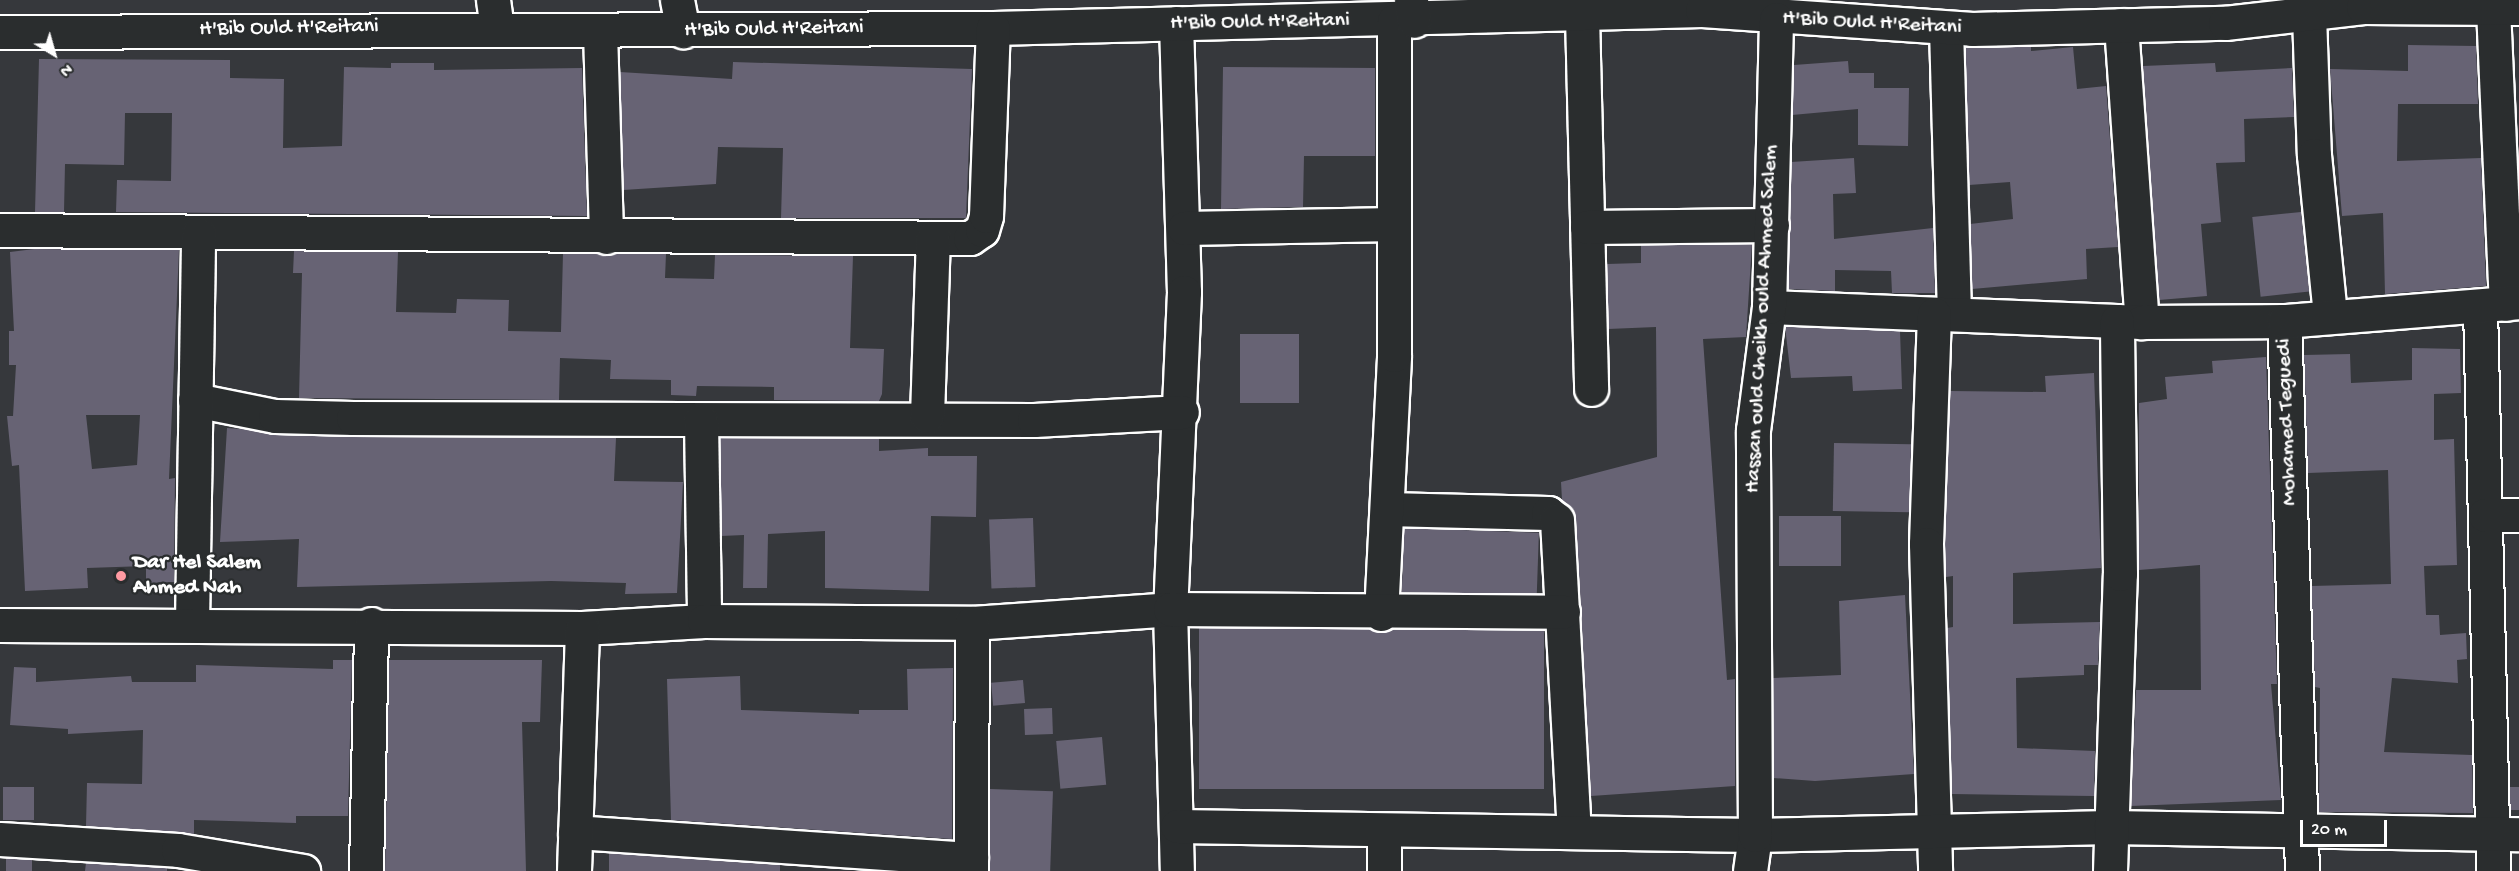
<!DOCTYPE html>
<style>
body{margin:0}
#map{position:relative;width:2519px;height:871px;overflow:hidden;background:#36383c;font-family:"Gochi Hand",sans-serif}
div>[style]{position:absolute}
.building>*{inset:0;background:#676374;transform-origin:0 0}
.roads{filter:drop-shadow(2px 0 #fff) drop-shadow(-2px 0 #fff) drop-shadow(0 2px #fff) drop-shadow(0 -2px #fff)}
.street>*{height:33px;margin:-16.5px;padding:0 16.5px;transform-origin:16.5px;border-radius:16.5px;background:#2a2d2e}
.secondary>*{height:33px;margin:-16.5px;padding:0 16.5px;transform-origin:16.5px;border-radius:16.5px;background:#2a2d2e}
.dots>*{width:16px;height:16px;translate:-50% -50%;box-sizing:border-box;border:3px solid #2a2d2e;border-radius:50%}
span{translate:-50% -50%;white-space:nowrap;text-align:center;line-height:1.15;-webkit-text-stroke:4.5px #2a2d2e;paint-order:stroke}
.street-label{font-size:22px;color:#fff}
.poi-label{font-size:22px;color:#fff;font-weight:700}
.left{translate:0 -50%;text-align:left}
.north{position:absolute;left:24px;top:24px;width:60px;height:60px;-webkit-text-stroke:4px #2a2d2e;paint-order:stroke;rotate:143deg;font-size:16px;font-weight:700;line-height:24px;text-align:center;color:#fff}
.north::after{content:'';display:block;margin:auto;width:21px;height:27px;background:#fff;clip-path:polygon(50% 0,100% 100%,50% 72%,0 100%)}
.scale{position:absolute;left:2300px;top:820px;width:87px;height:27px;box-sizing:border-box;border:3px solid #fff;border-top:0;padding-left:8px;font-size:18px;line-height:21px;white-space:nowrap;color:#fff;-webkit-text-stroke:4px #2a2d2e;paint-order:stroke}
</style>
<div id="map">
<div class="building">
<div style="clip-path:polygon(2408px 45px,2476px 46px,2478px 104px,2398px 104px,2397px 161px,2481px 158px,2486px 286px,2385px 294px,2383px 213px,2342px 216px,2330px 69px,2408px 71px)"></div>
<div style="clip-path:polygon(2031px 46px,2031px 51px,2073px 47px,2077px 89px,2106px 86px,2118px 247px,2086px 249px,2087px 279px,1972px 289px,1970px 224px,2013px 219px,2010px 182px,1969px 185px,1965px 47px)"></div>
<div style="clip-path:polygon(39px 59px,230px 60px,230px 78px,284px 79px,283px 148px,342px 146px,344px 67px,391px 68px,391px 63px,434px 63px,434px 70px,582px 68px,587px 216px,116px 212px,117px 180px,171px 181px,172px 113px,125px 113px,124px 165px,65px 164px,64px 212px,35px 212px)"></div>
<div style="clip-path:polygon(1848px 61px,1849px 73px,1874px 73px,1874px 88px,1909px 88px,1908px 146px,1858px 145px,1858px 109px,1792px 115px,1794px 65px)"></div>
<div style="clip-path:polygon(733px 62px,972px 69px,966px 218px,781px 218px,783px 148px,718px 147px,716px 184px,623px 190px,620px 72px,732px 79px)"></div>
<div style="clip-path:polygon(2215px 63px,2216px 72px,2292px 68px,2294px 117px,2244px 119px,2245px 162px,2216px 163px,2221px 222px,2201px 224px,2207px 296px,2159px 300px,2143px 66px)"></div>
<div style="clip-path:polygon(1223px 67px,1375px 68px,1375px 156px,1304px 156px,1303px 207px,1221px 209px)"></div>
<div style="clip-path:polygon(1854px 158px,1856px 193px,1833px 194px,1834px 239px,1933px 228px,1935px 293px,1892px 293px,1891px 271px,1835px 270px,1835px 291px,1788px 289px,1791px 162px)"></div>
<div style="left:2301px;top:212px;width:80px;height:49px;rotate:84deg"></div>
<div style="clip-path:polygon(1752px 244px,1746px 337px,1703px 339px,1727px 680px,1735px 679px,1735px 786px,1591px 796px,1576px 519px,1562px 500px,1561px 482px,1657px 457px,1656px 327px,1608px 329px,1607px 264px,1641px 263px,1641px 245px)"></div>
<div style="clip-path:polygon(evenodd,34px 249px,179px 250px,169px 479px,175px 478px,174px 582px,146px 583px,146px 566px,87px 568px,88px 588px,25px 591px,19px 465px,12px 466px,7px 416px,13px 416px,16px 365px,9px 365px,9px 331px,14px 331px,10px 252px,34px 249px,86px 415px,140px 415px,137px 465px,92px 469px,86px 415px)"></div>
<div style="clip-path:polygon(294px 251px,398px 252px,396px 312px,456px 313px,457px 299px,509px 300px,508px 331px,561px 332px,563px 253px,666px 254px,665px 278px,714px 279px,715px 255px,853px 256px,850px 348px,884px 349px,882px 394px,879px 401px,774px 400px,774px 387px,697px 386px,696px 396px,671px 395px,671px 380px,610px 379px,611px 360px,560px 358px,559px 400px,299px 398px,302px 273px,293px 273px)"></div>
<div style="clip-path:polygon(1785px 326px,1900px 331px,1902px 389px,1853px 391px,1852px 376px,1791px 378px)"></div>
<div style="left:1240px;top:334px;width:59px;height:69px"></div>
<div style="clip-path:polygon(2412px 348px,2460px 349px,2461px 393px,2434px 394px,2434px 440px,2454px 439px,2457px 565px,2424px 566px,2426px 615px,2439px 615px,2440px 635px,2466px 633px,2467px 659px,2457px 660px,2458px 683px,2392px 678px,2384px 752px,2472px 755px,2473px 813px,2319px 812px,2320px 688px,2315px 687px,2311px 586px,2391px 584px,2388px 470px,2308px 473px,2304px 355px,2350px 354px,2351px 383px,2412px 380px)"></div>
<div style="clip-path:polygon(2266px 357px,2277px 684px,2271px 684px,2281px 800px,2131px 806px,2136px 690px,2201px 690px,2200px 565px,2139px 570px,2139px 403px,2167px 399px,2165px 377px,2213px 373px,2212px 361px)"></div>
<div style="clip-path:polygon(2094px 373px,2101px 568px,2013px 573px,2013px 624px,2100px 622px,2098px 665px,2084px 665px,2084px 675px,2016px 678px,2017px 748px,2095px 751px,2094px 796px,1952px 794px,1947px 628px,1953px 627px,1953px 576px,1946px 577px,1945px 544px,1950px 391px,2046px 392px,2045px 376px)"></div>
<div style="clip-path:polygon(227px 428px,353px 437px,616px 438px,614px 481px,683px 482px,677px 593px,625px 594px,626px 583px,551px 581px,297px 587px,299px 539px,220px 542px)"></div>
<div style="clip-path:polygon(720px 438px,879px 438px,879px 451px,928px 448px,928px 456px,977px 456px,976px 517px,931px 516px,929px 591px,825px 588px,825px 531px,768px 534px,767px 588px,743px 588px,744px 535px,721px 536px)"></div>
<div style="left:1834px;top:443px;width:77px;height:68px;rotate:1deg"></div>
<div style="left:1779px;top:516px;width:62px;height:50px"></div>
<div style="left:1033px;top:518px;width:69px;height:44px;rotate:88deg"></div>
<div style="left:1404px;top:528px;width:135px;height:64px;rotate:2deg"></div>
<div style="clip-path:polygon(1905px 595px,1914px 774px,1815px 781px,1773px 778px,1773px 678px,1841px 675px,1839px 601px)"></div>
<div style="left:1199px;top:628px;width:345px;height:161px"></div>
<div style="clip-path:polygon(333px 660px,352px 660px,348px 816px,296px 816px,296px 823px,194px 820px,194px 834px,86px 826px,87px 783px,142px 784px,143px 730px,68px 734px,68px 729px,10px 725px,14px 667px,36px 668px,36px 682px,131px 676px,132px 682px,196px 682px,196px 665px,333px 669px)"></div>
<div style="clip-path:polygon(389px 660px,542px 660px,540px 722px,522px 722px,526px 871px,385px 871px)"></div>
<div style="clip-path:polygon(953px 668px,952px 839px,671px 820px,667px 679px,740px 676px,741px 710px,859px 714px,859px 710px,908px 710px,907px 669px)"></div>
<div style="left:1023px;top:680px;width:23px;height:32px;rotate:85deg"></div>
<div style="left:1052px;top:708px;width:26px;height:28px;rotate:88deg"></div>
<div style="left:1102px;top:737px;width:48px;height:46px;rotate:85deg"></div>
<div style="left:3px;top:787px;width:31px;height:33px"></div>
<div style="left:2510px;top:787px;width:9px;height:23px"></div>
<div style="left:990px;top:789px;width:63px;height:82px;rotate:2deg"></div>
<div style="clip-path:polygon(609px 853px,780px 865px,780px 871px,609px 871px)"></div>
<div style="clip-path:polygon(6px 858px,32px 860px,32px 871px,6px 871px)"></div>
<div style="clip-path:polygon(86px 863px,167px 868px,167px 871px,85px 871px)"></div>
</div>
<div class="roads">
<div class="street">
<div style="left:493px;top:0;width:27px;rotate:82deg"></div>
<div style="left:677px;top:0;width:32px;rotate:79deg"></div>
<div style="left:2493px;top:8px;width:296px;rotate:87.5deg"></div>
<div style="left:1582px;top:15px;width:374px;rotate:88.6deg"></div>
<div style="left:2309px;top:15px;width:140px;rotate:88deg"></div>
<div style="left:2314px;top:155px;width:160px;rotate:84.3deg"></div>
<div style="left:1176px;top:23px;width:269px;rotate:88.3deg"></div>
<div style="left:1184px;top:292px;width:317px;rotate:92.5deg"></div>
<div style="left:1170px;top:609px;width:262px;rotate:88.5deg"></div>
<div style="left:2121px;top:25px;width:298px;rotate:86deg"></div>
<div style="left:1946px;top:28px;width:286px;rotate:88.4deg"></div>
<div style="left:600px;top:31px;width:206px;rotate:88.3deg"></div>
<div style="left:0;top:32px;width:993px;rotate:-0.23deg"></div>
<div style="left:993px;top:28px;width:709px;rotate:-1.45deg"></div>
<div style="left:1702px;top:10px;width:271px;rotate:4deg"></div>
<div style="left:1972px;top:29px;width:253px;rotate:-1.4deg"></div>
<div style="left:2225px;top:23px;width:139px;rotate:-6.6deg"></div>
<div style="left:2363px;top:7px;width:156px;rotate:0.4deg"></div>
<div style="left:1587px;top:227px;width:185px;rotate:-0.6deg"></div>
<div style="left:1184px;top:228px;width:210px;rotate:-1.1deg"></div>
<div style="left:0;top:230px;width:970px;rotate:0.47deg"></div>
<div style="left:970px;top:238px;width:14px;rotate:-34deg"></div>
<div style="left:982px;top:230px;width:15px;rotate:-74deg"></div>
<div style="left:986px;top:216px;width:188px;rotate:-87.9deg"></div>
<div style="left:2480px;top:306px;width:565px;rotate:88.68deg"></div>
<div style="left:1769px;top:307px;width:373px;rotate:2.3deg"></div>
<div style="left:2142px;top:322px;width:142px;rotate:-0.4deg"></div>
<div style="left:1934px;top:314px;width:230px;rotate:92deg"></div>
<div style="left:1926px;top:544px;width:327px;rotate:88.4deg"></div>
<div style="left:195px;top:400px;width:82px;rotate:11.3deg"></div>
<div style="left:275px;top:416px;width:78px;rotate:1.5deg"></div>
<div style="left:353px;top:418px;width:681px;rotate:0.17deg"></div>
<div style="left:1034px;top:420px;width:148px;rotate:-3.1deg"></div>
<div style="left:927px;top:416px;width:178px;rotate:-88.1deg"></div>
<div style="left:701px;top:421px;width:200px;rotate:89.1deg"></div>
<div style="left:1387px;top:509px;width:161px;rotate:1.4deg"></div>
<div style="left:1548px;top:513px;width:11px;rotate:38deg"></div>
<div style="left:1557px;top:520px;width:311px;rotate:86.9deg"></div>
<div style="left:2485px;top:515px;width:34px"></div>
<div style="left:1381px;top:614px;width:259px;rotate:-87.1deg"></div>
<div style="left:1394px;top:355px;width:334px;rotate:-90deg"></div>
<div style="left:192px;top:624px;width:390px;rotate:-89.1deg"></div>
<div style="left:0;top:625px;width:582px;rotate:0.3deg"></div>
<div style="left:582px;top:628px;width:122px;rotate:-3.3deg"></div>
<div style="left:704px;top:621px;width:268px;rotate:0.4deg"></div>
<div style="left:972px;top:623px;width:198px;rotate:-4deg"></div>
<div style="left:1170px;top:609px;width:393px;rotate:0.4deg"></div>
<div style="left:1177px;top:826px;width:578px;rotate:0.89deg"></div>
<div style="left:1755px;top:835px;width:355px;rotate:-1.3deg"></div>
<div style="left:2110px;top:827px;width:409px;rotate:1deg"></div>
<div style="left:575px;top:832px;width:397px;rotate:3.9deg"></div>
<div style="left:0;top:839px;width:178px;rotate:3.5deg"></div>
<div style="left:178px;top:850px;width:127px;rotate:9.5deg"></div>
<div style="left:366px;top:871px;width:247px;rotate:-88.8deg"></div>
<div style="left:574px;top:871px;width:243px;rotate:-88.1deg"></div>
<div style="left:971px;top:871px;width:248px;rotate:-89.8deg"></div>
<div style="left:1384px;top:871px;width:41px;rotate:-90deg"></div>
<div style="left:1750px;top:871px;width:36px;rotate:-82deg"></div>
<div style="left:1755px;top:835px;width:405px;rotate:-90.3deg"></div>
<div style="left:1753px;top:430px;width:124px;rotate:-82.6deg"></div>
<div style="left:1769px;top:307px;width:288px;rotate:-88.6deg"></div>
<div style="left:2110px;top:871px;width:297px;rotate:-88.1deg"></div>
<div style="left:2120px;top:574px;width:253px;rotate:-90.7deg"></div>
<div style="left:2302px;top:871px;width:550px;rotate:-91.87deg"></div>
<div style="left:2284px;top:321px;width:236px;rotate:-4.6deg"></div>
</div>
<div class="secondary">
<div style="left:1411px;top:0;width:21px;rotate:82deg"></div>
</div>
</div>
<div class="dots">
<div style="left:121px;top:576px;background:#ff9aa2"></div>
</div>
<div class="street-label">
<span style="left:1260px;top:23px;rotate:-1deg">H'Bib Ould H'Reitani</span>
<span style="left:1872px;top:24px;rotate:3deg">H'Bib Ould H'Reitani</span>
<span style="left:289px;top:29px;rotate:-1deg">H'Bib Ould H'Reitani</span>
<span style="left:774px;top:30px;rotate:-1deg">H'Bib Ould H'Reitani</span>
<span style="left:1763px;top:319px;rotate:-87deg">Hassan ould Cheikh ould Ahmed Salem</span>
<span style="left:2288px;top:422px;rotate:-92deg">Mohamed Teguedi</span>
</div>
<div class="poi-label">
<span class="left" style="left:133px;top:576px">Dar Hel Salem<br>Ahmed Nah</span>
</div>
<div class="north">N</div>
<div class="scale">20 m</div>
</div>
